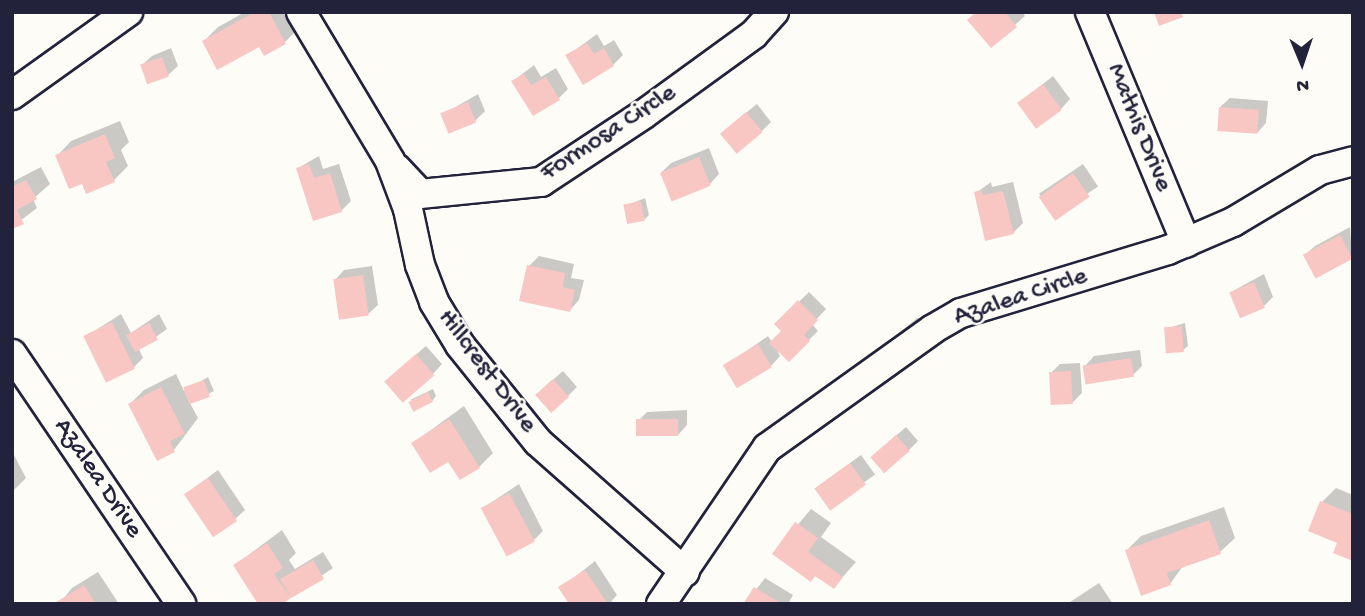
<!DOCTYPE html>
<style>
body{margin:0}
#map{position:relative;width:1365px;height:616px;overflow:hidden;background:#fdfcf7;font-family:"Gochi Hand",sans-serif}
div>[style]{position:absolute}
.shadow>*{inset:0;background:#0003;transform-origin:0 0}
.building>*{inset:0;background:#f8c7c3;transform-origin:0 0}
.roads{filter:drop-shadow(2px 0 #22223b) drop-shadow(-2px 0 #22223b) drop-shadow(0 2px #22223b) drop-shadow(0 -2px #22223b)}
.minor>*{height:28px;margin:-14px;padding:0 14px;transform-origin:14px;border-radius:14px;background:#fdfcf7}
span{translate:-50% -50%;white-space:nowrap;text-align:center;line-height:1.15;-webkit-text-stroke:5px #fdfcf7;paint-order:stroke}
.street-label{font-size:26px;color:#22223b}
.frame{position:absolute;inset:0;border:14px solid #22223b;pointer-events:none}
.north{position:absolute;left:1267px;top:28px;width:70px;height:70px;-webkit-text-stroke:5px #fdfcf7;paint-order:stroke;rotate:178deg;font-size:19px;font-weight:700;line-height:28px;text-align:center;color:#22223b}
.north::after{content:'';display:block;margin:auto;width:24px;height:32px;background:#22223b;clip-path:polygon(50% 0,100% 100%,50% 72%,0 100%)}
</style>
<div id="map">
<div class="shadow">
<div style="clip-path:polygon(245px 12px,291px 12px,299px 28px,285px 42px,204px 41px,218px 27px)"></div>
<div style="clip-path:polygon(977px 12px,1022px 12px,1025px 16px,991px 46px)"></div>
<div style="clip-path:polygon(597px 34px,604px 46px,614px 40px,623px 55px,613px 65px,567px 56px)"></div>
<div style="clip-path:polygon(171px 48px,178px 66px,168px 75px,142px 65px,152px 56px)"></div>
<div style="clip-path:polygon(534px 65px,541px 77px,556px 68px,568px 89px,559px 98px,513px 81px)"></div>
<div style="clip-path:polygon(1053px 76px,1070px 99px,1061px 109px,1019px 103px)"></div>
<div style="clip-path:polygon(478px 94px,485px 111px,475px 121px,442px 115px)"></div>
<div style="clip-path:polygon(1230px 98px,1268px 101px,1266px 123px,1257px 133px,1220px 107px)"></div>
<div style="clip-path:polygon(757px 104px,771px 122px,762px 131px,732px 124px)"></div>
<div style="clip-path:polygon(120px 121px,129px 142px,121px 150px,128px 166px,114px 180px,57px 156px,71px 141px)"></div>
<div style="clip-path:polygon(709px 148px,719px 174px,710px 184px,662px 172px,671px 163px)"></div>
<div style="clip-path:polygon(319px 156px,323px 169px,339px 164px,351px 201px,341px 211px,298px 168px)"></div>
<div style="left:1083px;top:164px;width:27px;height:53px;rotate:56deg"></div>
<div style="clip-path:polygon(41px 167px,50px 184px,33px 199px,37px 208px,12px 227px,12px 182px)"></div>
<div style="clip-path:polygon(991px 182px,992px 187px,1013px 182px,1023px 223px,1013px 233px,976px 193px)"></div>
<div style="clip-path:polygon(645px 198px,649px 215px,645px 219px,625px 206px)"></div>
<div style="clip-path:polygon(1350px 227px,1352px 257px,1305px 255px,1315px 246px)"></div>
<div style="clip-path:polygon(539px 256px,574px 264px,571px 278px,584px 280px,579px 300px,570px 310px,529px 266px)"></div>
<div style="clip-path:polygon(372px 266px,378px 305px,368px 314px,335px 280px,344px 270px)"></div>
<div style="clip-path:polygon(1264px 274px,1273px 297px,1264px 306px,1231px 292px)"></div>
<div style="clip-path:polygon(809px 292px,826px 309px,812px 324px,818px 331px,789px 360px,776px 348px,780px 356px,771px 366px,725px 366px,768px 336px,772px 342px,783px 331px,776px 324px)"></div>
<div style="clip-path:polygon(121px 314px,131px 333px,159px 314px,167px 329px,139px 349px,143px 358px,134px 367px,85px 337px)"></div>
<div style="clip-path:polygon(917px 318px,926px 318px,894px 356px,893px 338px)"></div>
<div style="clip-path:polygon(1185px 323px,1188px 346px,1183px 350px,1165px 329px)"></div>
<div style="clip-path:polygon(426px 346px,442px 364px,433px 374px,396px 372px)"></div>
<div style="clip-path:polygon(1140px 350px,1142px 366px,1133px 375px,1085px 366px,1094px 356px)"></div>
<div style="clip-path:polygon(1080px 363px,1082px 393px,1072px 403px,1051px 373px,1060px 364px)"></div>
<div style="clip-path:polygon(563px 371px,577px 387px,568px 396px,547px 385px)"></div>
<div style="clip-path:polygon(176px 374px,184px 391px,208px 377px,214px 391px,190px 403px,198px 418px,174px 450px,130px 404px,144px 390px)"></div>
<div style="clip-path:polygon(433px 389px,436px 396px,432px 401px,410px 400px)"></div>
<div style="clip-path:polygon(464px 406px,493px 453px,479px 467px,413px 443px)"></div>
<div style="clip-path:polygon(687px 410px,687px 425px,678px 435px,638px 421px,647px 412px)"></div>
<div style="clip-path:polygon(906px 427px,918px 441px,909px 450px,882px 448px)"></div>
<div style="clip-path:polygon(12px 451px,26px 478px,12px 492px)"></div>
<div style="left:861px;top:455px;width:24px;height:55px;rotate:54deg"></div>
<div style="clip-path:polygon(218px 470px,245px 510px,235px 519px,186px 494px)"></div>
<div style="clip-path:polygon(519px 484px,543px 531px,534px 540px,483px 508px)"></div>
<div style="clip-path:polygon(1336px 488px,1353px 495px,1353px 559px,1322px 502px)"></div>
<div style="clip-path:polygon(1224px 507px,1235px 538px,1220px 552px,1183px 566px,1170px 584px,1127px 550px,1141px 536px)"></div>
<div style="clip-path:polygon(811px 509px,831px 523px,821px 537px,856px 562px,834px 587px,774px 553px)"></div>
<div style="clip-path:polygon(282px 530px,296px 553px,289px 560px,295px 569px,323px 552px,333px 568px,290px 597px,235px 565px)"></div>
<div style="clip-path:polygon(595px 561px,617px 595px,609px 604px,569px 604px,561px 588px)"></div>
<div style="clip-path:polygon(98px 572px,119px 604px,59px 604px,72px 588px)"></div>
<div style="clip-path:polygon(765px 578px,793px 595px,788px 604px,745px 604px)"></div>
<div style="clip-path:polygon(1099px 583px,1113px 604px,1067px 604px)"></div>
</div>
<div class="building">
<div style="clip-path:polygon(255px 12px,269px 12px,286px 44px,264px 56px,259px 47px,217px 70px,202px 41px)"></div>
<div style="clip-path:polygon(976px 12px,1005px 12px,1017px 27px,991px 48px,967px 20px)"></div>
<div style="clip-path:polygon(1154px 12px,1181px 12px,1183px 17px,1159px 26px)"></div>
<div style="clip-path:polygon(587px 43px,594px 54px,604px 48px,614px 66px,583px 85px,565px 55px)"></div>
<div style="left:162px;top:57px;width:21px;height:23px;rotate:71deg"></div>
<div style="clip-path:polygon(524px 74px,531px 85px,546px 77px,560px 100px,533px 116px,511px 81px)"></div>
<div style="left:1043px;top:84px;width:32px;height:32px;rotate:54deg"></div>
<div style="left:468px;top:102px;width:22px;height:30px;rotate:68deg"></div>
<div style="left:1219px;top:107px;width:40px;height:24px;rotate:4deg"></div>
<div style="left:746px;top:112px;width:26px;height:34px;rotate:50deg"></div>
<div style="clip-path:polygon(105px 134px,115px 158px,106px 162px,115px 182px,86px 194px,82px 184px,69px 189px,55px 155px)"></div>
<div style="left:699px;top:157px;width:31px;height:42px;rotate:68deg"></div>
<div style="clip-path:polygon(309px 164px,314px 178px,330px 173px,342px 212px,313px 221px,296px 168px)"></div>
<div style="left:1073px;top:173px;width:29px;height:42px;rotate:55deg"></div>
<div style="clip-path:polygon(26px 180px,37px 199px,17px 210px,24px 224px,12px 229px,12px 187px)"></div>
<div style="clip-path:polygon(981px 190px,983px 195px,1003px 191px,1014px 234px,985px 241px,974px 192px)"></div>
<div style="left:641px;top:201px;width:20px;height:18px;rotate:79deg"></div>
<div style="left:1340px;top:235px;width:27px;height:42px;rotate:62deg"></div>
<div style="clip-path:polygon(527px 265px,565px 273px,563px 287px,575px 290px,570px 312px,519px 301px)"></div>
<div style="left:363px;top:275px;width:41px;height:30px;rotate:82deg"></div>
<div style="left:1254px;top:282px;width:28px;height:27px;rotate:67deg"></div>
<div style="clip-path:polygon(798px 300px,818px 320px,804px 335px,810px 341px,789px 362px,769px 343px,781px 331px,774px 324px)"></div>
<div style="left:112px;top:322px;width:52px;height:32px;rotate:64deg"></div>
<div style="left:149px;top:323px;width:19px;height:26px;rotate:62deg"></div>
<div style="left:1182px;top:326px;width:26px;height:18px;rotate:86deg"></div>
<div style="left:758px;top:344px;width:27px;height:41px;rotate:59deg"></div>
<div style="left:416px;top:354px;width:28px;height:42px;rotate:49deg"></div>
<div style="left:1131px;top:358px;width:19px;height:49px;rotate:81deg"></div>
<div style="left:1071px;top:371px;width:33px;height:22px;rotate:87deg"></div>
<div style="left:553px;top:379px;width:24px;height:24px;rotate:48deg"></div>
<div style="left:204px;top:380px;width:18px;height:22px;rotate:71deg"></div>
<div style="clip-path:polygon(161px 387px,185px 434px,170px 441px,175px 452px,157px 461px,128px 404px)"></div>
<div style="left:428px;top:392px;width:11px;height:22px;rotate:63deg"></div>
<div style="clip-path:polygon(449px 419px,480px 468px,460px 480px,448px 462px,430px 473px,411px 443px)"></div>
<div style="left:678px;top:419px;width:17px;height:42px;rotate:90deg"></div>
<div style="left:896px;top:435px;width:21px;height:34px;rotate:49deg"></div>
<div style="left:850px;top:463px;width:27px;height:44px;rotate:54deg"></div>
<div style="left:208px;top:478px;width:52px;height:29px;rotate:56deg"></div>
<div style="left:509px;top:493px;width:55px;height:32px;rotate:62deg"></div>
<div style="clip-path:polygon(1320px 501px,1353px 514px,1353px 561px,1333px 553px,1337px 543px,1308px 531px)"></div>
<div style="clip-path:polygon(1209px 520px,1221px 554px,1167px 573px,1171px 585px,1141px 596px,1125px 550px)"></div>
<div style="clip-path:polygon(795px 522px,818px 538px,808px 552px,843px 577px,834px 589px,815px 576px,811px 582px,772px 554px)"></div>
<div style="clip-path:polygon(267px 543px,283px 568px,274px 574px,291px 598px,282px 604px,258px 604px,233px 565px)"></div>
<div style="left:313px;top:560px;width:22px;height:38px;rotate:60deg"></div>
<div style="clip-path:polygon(585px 570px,608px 604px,569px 604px,558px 587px)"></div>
<div style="clip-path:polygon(84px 585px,96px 604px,53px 604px)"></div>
<div style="clip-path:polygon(754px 587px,782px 604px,743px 604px)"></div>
</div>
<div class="roads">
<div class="minor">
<div style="left:301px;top:12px;width:174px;rotate:59.1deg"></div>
<div style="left:390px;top:161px;width:51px;rotate:69.4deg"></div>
<div style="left:408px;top:209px;width:57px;rotate:77.9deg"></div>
<div style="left:420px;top:265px;width:40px;rotate:69deg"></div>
<div style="left:434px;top:302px;width:50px;rotate:58.8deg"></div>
<div style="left:460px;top:345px;width:124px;rotate:51.2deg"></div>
<div style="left:538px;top:442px;width:196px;rotate:41.5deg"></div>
<div style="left:1090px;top:12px;width:250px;rotate:67.4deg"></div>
<div style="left:12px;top:95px;width:143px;rotate:-35.6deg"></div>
<div style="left:397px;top:169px;width:34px;rotate:47deg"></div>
<div style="left:420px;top:194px;width:122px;rotate:-5.7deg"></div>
<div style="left:541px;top:182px;width:123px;rotate:-33.4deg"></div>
<div style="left:644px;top:114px;width:136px;rotate:-36deg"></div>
<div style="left:754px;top:34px;width:30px;rotate:-48deg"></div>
<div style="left:12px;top:354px;width:302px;rotate:55.9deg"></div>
<div style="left:661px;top:604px;width:189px;rotate:-55.8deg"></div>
<div style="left:767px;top:448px;width:204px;rotate:-35.6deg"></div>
<div style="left:933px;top:329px;width:32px;rotate:-30deg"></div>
<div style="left:961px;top:313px;width:216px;rotate:-16.9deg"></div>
<div style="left:1168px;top:250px;width:71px;rotate:-23.3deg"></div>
<div style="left:1233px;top:222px;width:101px;rotate:-30.9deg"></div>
<div style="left:1320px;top:170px;width:34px;rotate:-15deg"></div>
</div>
</div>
<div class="street-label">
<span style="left:1138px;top:128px;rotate:68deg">Mathis Drive</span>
<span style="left:609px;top:134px;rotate:-33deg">Formosa Circle</span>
<span style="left:1021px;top:298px;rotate:-18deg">Azalea Circle</span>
<span style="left:486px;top:372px;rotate:53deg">Hillcrest Drive</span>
<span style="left:97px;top:479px;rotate:56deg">Azalea Drive</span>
</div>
<div class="frame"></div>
<div class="north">N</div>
</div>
